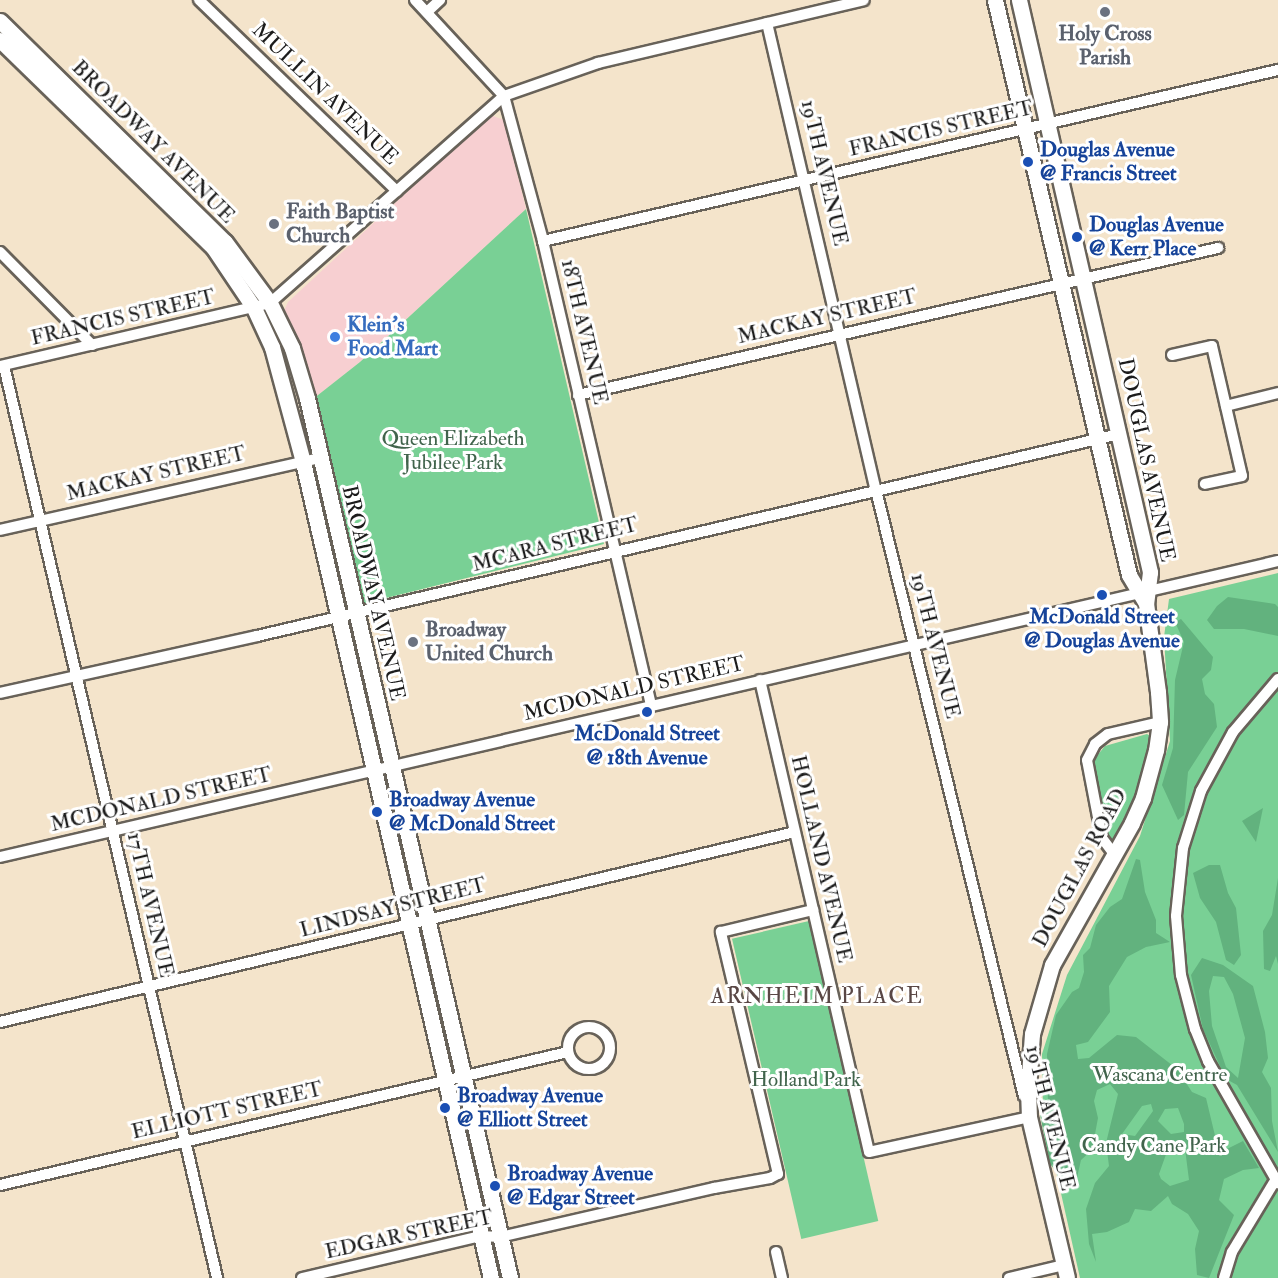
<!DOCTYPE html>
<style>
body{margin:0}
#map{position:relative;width:1278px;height:1278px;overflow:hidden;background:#f4e4cb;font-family:"IM FELL Double Pica",serif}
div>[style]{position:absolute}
.built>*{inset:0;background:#f7cfd1}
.green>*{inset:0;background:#79d095;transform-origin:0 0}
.forest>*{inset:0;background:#62b27e}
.roads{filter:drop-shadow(2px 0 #686259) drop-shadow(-2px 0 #686259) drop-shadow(0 2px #686259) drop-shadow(0 -2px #686259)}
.street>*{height:10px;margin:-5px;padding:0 5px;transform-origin:5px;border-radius:5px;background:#fff}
.street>.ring{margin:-5px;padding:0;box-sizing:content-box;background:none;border:10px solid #fff;border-radius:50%}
.secondary>*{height:15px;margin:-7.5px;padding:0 7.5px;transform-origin:7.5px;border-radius:7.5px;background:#fff}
.dots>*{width:16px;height:16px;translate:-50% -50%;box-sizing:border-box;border:3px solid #fff;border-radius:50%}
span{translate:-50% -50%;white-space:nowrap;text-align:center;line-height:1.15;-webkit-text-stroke:6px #fff;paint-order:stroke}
.worship-label{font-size:21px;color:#5b616d;font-weight:700}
.left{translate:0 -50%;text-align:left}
.street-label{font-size:21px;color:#1c1c1c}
.transit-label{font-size:21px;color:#164399;font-weight:700}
.shop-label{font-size:21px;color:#366cbe;font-weight:700}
.park-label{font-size:21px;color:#41644c}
.neighbourhood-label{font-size:22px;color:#594745;letter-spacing:1.5px}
</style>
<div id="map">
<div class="built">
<div style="clip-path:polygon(493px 116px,504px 120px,526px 209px,360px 362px,313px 399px,285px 321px,284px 311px,288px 302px,485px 120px)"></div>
</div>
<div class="green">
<div style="clip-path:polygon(526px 209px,604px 544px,358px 605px,313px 399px,360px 362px)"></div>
<div style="clip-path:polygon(1278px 573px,1278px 1278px,1080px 1278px,1043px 1113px,1042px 1054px,1067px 975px,1140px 836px,1170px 741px,1164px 637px,1169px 599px)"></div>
<div style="clip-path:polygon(1147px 734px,1152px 737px,1150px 755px,1129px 816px,1112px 842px,1108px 839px,1093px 770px,1095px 758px,1105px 746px)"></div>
<div style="left:809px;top:921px;width:308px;height:79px;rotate:77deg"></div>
</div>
<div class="forest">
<div style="clip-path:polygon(1228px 597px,1275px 604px,1278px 607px,1278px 636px,1244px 629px,1214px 629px,1207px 620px,1217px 606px)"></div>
<div style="clip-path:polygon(1181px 619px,1213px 657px,1211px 670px,1202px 679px,1205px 694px,1214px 704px,1217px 727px,1188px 772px,1184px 815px,1178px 820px,1162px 785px,1173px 748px,1175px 680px,1184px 642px,1175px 622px)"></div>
<div style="clip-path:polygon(1263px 808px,1256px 842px,1242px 821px)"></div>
<div style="clip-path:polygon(evenodd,1136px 859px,1140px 860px,1145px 892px,1156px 920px,1156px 933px,1170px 942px,1146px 947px,1127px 957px,1109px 986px,1110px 1012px,1088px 1042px,1076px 1045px,1078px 1059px,1089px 1058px,1117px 1035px,1136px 1037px,1177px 1069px,1192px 1092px,1206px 1098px,1217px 1144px,1225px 1150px,1243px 1141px,1259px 1168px,1243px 1170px,1224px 1179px,1219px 1200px,1234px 1215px,1209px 1278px,1197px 1275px,1195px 1249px,1199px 1231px,1188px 1214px,1172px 1204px,1168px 1196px,1151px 1211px,1135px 1209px,1129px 1222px,1107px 1232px,1092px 1234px,1096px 1262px,1089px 1244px,1086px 1209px,1095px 1183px,1109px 1166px,1106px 1143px,1118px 1094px,1110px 1084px,1097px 1090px,1094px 1101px,1098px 1118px,1092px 1150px,1081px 1160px,1076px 1182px,1064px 1181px,1050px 1164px,1040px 1115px,1048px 1104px,1047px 1054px,1056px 1015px,1072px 992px,1079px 988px,1084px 972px,1083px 955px,1090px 948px,1096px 925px,1110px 907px,1122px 899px,1136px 859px,1151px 1104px,1153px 1111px,1135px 1136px,1122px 1134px,1142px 1106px,1151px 1104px,1136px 859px,1178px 1108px,1184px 1124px,1184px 1132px,1171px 1134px,1158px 1121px,1165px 1109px,1178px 1108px,1136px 859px,1184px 1141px,1189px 1180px,1170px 1186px,1161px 1179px,1159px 1174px,1169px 1146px,1184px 1141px)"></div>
<div style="clip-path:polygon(1209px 865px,1220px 865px,1228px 893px,1236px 908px,1241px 955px,1234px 965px,1226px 960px,1216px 922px,1200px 898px,1193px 873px)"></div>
<div style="clip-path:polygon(1278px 878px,1278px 964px,1276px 956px,1270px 971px,1264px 969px,1263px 931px,1272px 915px)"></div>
<div style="clip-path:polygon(evenodd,1202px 958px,1223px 965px,1253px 986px,1265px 1032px,1268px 1058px,1262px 1072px,1271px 1088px,1272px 1121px,1278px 1152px,1237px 1085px,1226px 1079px,1203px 1029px,1191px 975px,1202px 958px,1213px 976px,1224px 977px,1233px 994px,1245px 1038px,1238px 1078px,1226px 1067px,1212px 1026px,1209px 991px,1213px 976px)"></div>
</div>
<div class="roads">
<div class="street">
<div style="left:199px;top:0;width:275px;rotate:44deg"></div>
<div style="left:415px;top:0;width:131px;rotate:47.2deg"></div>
<div style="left:504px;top:96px;width:150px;rotate:74.9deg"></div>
<div style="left:543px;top:241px;width:477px;rotate:76.9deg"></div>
<div style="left:427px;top:12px;width:18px;rotate:-43deg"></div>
<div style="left:767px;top:23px;width:480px;rotate:76.9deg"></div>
<div style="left:876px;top:490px;width:624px;rotate:76.28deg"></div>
<div style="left:543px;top:241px;width:755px;rotate:-13.1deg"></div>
<div style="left:0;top:252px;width:131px;rotate:45.3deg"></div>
<div style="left:1172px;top:355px;width:41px;rotate:-12.7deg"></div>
<div style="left:1212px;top:346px;width:133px;rotate:77deg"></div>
<div style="left:1242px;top:476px;width:38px;rotate:168deg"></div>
<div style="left:0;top:366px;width:277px;rotate:-13.1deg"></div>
<div style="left:270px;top:303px;width:312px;rotate:-41.5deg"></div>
<div style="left:504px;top:96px;width:100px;rotate:-19.3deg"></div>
<div style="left:598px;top:63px;width:273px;rotate:-13.3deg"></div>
<div style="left:4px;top:366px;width:937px;rotate:76.85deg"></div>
<div style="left:578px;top:395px;width:657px;rotate:-12.94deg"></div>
<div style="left:1226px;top:406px;width:54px;rotate:-14deg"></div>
<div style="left:0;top:530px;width:328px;rotate:-12.7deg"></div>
<div style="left:1278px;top:679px;width:70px;rotate:130.3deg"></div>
<div style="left:1233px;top:732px;width:67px;rotate:118.5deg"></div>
<div style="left:1201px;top:791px;width:60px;rotate:107.5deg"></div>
<div style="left:1183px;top:848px;width:68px;rotate:95.9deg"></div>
<div style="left:1176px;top:916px;width:59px;rotate:85.2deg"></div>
<div style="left:1181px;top:975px;width:56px;rotate:75.5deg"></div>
<div style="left:1195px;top:1029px;width:35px;rotate:68deg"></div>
<div style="left:1208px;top:1061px;width:141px;rotate:60.2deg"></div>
<div style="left:760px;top:680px;width:484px;rotate:77deg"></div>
<div style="left:869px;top:1152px;width:164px;rotate:-12.3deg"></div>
<div style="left:1029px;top:1117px;width:6px;rotate:-99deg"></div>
<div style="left:0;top:693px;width:263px;rotate:-12.5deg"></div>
<div style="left:257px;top:636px;width:885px;rotate:-13.19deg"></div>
<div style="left:1114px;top:854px;width:20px;rotate:-127deg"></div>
<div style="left:1102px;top:838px;width:79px;rotate:-100.9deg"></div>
<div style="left:1087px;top:760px;width:18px;rotate:-63deg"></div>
<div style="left:1095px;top:744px;width:16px;rotate:-38deg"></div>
<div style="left:1108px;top:734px;width:53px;rotate:-13deg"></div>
<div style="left:0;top:857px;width:1312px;rotate:-13.04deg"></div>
<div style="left:0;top:1022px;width:817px;rotate:-13.44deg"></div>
<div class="ring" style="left:568px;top:1027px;width:32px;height:32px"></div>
<div style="left:0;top:1185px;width:583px;rotate:-13.18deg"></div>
<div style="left:776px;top:1252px;width:27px;rotate:77deg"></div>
<div style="left:302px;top:1278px;width:184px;rotate:-13.2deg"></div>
<div style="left:481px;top:1236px;width:19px;rotate:3deg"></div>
<div style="left:500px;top:1237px;width:220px;rotate:-12.9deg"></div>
<div style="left:714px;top:1188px;width:57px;rotate:-10.1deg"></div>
<div style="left:770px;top:1178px;width:9px;rotate:-27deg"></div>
<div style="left:778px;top:1174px;width:249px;rotate:-103.3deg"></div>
<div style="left:721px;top:932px;width:95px;rotate:-13.4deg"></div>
<div style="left:1009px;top:1278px;width:57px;rotate:-13.3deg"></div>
<div style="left:1224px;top:1278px;width:27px;rotate:-73deg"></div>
<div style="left:1232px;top:1252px;width:85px;rotate:-58.9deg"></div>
</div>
<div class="secondary">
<div style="left:995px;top:0;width:590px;rotate:76.88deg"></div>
<div style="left:1129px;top:575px;width:33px;rotate:59deg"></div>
<div style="left:1019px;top:0;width:587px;rotate:77.1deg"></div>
<div style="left:1150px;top:572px;width:31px;rotate:97deg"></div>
<div style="left:1146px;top:603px;width:90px;rotate:82.3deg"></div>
<div style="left:1158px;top:692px;width:30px;rotate:86deg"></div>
<div style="left:1160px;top:722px;width:28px;rotate:98deg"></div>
<div style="left:1156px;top:750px;width:50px;rotate:105.2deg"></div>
<div style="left:1143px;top:798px;width:27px;rotate:114deg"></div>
<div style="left:1132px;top:823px;width:163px;rotate:119.4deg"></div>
<div style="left:1052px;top:965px;width:72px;rotate:106.2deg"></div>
<div style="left:1032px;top:1034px;width:55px;rotate:94.2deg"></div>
<div style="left:1028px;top:1089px;width:28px;rotate:88deg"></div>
<div style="left:1029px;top:1117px;width:165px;rotate:76.7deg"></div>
<div style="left:0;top:21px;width:315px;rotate:44.5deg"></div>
<div style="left:225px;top:242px;width:76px;rotate:53.6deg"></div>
<div style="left:270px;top:303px;width:50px;rotate:63.9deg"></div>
<div style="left:292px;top:348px;width:52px;rotate:73.3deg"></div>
<div style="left:307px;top:398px;width:903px;rotate:77.01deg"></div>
<div style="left:0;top:40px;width:297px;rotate:44.2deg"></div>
<div style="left:213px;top:247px;width:73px;rotate:56.1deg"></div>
<div style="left:254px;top:308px;width:43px;rotate:65.2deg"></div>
<div style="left:272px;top:347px;width:119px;rotate:74.9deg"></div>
<div style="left:303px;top:462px;width:837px;rotate:77.03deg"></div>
</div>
</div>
<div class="dots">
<div style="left:1105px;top:12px;background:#6b7280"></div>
<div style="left:1028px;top:162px;background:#1a4fb4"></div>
<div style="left:274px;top:224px;background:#6b7280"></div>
<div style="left:1077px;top:237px;background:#1a4fb4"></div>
<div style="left:335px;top:337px;background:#3f7fe0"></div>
<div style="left:1102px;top:595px;background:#1a4fb4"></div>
<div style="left:413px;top:642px;background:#6b7280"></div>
<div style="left:647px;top:712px;background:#1a4fb4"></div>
<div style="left:377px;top:812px;background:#1a4fb4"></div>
<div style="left:445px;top:1108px;background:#1a4fb4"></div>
<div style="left:495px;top:1186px;background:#1a4fb4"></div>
</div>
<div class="worship-label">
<span style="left:1105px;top:46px">Holy Cross<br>Parish</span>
<span class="left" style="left:286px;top:224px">Faith Baptist<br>Church</span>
<span class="left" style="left:425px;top:642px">Broadway<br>United Church</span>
</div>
<div class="street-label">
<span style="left:325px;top:94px;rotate:44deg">MULLIN AVENUE</span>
<span style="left:941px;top:129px;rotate:-13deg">FRANCIS STREET</span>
<span style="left:153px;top:142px;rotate:45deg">BROADWAY AVENUE</span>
<span style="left:824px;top:173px;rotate:77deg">19TH AVENUE</span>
<span style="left:827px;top:317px;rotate:-13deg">MACKAY STREET</span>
<span style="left:123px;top:318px;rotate:-13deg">FRANCIS STREET</span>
<span style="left:584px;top:332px;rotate:77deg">18TH AVENUE</span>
<span style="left:1146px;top:460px;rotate:78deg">DOUGLAS AVENUE</span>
<span style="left:156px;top:474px;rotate:-13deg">MACKAY STREET</span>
<span style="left:555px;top:545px;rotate:-14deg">MCARA STREET</span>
<span style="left:373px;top:593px;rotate:77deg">BROADWAY AVENUE</span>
<span style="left:935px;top:646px;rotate:76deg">19TH AVENUE</span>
<span style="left:634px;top:689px;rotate:-13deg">MCDONALD STREET</span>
<span style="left:161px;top:800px;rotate:-13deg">MCDONALD STREET</span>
<span style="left:821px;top:859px;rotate:77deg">HOLLAND AVENUE</span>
<span style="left:1080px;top:868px;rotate:-62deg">DOUGLAS ROAD</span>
<span style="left:150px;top:905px;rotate:77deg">17TH AVENUE</span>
<span style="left:393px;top:908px;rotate:-14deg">LINDSAY STREET</span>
<span style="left:227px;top:1111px;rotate:-13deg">ELLIOTT STREET</span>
<span style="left:1050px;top:1118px;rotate:76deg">19TH AVENUE</span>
<span style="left:409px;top:1235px;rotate:-12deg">EDGAR STREET</span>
</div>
<div class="transit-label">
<span class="left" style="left:1040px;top:162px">Douglas Avenue<br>@ Francis Street</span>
<span class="left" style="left:1089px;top:237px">Douglas Avenue<br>@ Kerr Place</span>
<span style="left:1102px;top:629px">McDonald Street<br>@ Douglas Avenue</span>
<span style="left:647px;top:746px">McDonald Street<br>@ 18th Avenue</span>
<span class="left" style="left:389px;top:812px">Broadway Avenue<br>@ McDonald Street</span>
<span class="left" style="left:457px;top:1108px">Broadway Avenue<br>@ Elliott Street</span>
<span class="left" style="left:507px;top:1186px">Broadway Avenue<br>@ Edgar Street</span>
</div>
<div class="shop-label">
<span class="left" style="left:347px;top:337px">Klein's<br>Food Mart</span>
</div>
<div class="park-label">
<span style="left:453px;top:451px">Queen Elizabeth<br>Jubilee Park</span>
<span style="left:1160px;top:1075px">Wascana Centre</span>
<span style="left:806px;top:1080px">Holland Park</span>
<span style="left:1154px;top:1146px">Candy Cane Park</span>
</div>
<div class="neighbourhood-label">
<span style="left:817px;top:997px">ARNHEIM PLACE</span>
</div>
</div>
